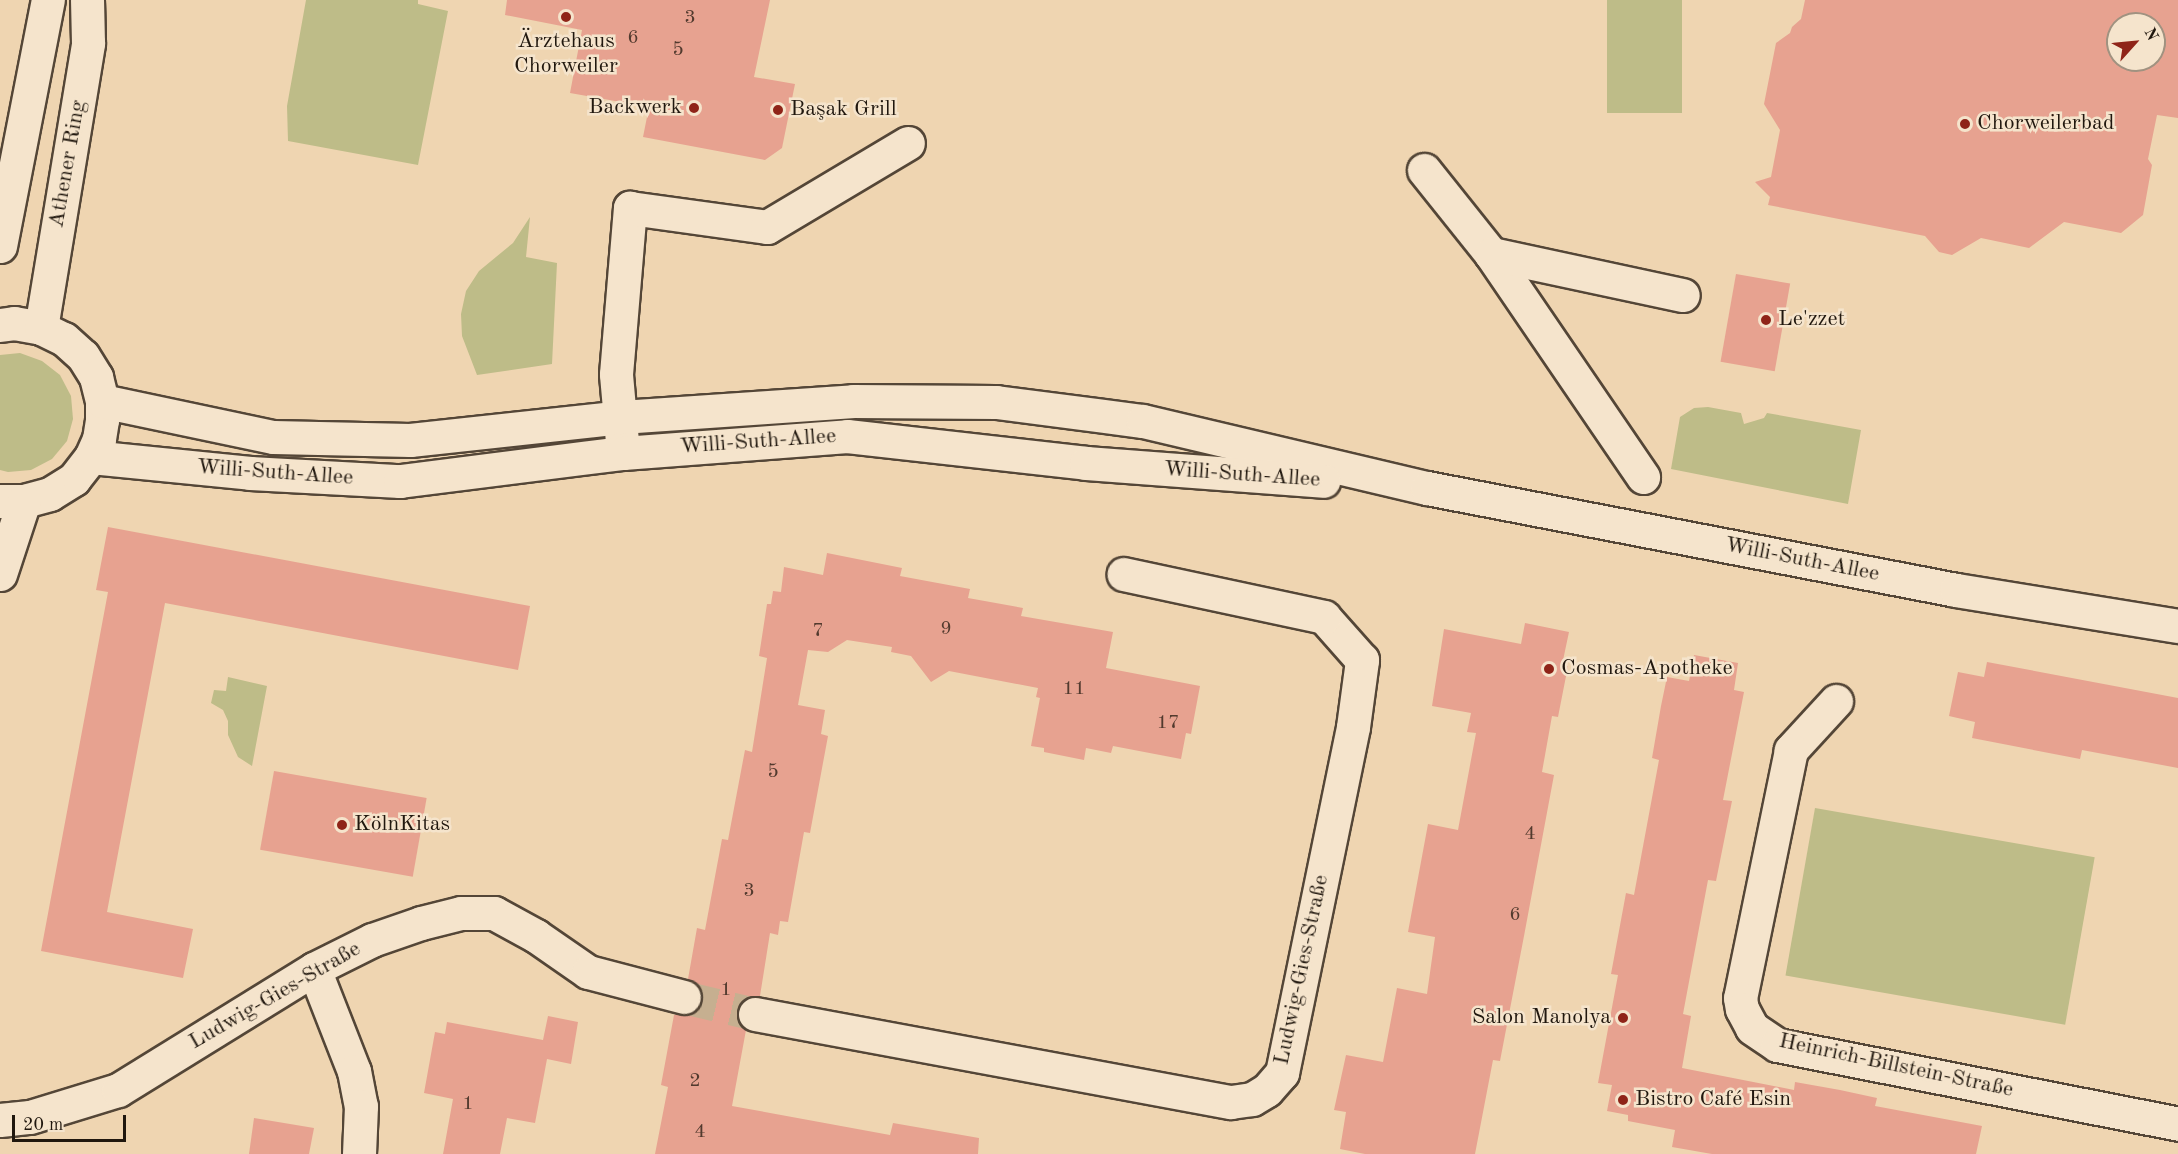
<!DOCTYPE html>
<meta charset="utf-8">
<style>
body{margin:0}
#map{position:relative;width:2178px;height:1154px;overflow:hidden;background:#efd5b1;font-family:"Old Standard TT",serif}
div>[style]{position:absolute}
.green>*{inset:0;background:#bebc88;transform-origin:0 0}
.building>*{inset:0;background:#e7a290;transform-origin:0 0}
.street-tunnel>*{height:33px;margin-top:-16.5px;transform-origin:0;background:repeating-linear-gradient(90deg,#c6af90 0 33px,transparent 0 49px)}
.roads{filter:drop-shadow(2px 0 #544637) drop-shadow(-2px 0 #544637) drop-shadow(0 2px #544637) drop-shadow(0 -2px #544637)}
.street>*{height:33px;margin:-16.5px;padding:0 16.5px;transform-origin:16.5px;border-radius:16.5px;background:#f5e4cc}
.secondary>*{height:33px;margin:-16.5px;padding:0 16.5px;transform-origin:16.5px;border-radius:16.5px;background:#f5e4cc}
.dots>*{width:16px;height:16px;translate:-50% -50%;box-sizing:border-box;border:3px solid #f5e4cc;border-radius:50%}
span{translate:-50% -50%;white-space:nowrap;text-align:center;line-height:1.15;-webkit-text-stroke:5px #f5e4cc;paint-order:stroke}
.number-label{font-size:20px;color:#523a2e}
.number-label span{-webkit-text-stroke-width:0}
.poi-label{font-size:22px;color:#20170e}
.right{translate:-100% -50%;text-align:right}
.left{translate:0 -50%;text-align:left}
.street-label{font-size:22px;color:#20170e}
.north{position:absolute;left:2106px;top:12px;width:60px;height:60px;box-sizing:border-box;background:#f5e4cc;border:2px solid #a09280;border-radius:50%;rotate:63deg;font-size:16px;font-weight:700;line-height:24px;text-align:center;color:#20170e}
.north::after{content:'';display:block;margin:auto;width:21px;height:27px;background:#8f2418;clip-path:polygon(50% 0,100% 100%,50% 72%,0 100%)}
.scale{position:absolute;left:12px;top:1115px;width:114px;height:27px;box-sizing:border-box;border:3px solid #20170e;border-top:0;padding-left:8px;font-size:18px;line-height:21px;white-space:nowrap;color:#20170e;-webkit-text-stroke:4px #f5e4cc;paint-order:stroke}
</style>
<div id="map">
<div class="green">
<div style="clip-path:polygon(306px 0,418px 0,418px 4px,448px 11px,418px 165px,288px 141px,287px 106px)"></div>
<div style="left:1607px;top:0;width:75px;height:113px"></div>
<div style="clip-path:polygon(530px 217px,526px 257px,557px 263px,552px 364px,477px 375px,462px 336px,461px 314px,466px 291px,479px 271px,513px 243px)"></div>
<div style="clip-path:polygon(20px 353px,42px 361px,60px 375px,71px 396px,73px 419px,67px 441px,52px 459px,31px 470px,8px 472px,0 470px,0 355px)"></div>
<div style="clip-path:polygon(1708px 407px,1741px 413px,1744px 424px,1764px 418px,1767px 413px,1861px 430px,1848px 504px,1671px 469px,1680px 417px,1694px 408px)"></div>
<div style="clip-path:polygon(228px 677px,267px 686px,252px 766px,238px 757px,228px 735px,228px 721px,223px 710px,211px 703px,214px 690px,226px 691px)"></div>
<div style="left:1815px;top:808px;width:284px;height:170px;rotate:10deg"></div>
</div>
<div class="building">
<div style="clip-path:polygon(507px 0,770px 0,754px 77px,795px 84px,782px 148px,765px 160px,643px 137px,649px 107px,570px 93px,582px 30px,505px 15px)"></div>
<div style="clip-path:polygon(evenodd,1805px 0,2178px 0,2178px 118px,2157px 115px,2148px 159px,2152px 165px,2143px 215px,2121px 233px,2064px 222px,2029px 248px,1981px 238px,1952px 255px,1939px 252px,1925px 236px,1768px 205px,1770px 197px,1755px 182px,1771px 177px,1780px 130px,1764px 104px,1776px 43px,1790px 33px,1792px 27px,1801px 19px,1805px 0,2118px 24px,2154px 24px,2154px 60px,2118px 60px,2118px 24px)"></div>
<div style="left:1736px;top:274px;width:55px;height:89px;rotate:10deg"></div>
<div style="clip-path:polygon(108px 527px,530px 606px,518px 670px,165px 603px,107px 912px,193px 929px,183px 978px,41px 951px,108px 592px,96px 590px)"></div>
<div style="clip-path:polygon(827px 553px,902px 568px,900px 576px,970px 589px,968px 598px,1023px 608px,1021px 616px,1113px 632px,1106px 668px,1200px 686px,1191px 734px,1186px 733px,1181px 759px,1113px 746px,1111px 753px,1086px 748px,1084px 760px,1044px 752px,1044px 748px,1031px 746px,1040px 698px,1036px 697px,1038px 688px,949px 671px,931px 682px,911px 656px,891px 652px,892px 647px,847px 640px,828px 652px,808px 650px,798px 705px,825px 710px,821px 734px,828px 736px,810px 833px,804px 832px,788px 922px,780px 921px,778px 935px,770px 933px,760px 996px,748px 997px,740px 1002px,737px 1010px,738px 1021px,746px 1030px,732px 1106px,890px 1135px,893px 1123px,979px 1138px,978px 1154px,655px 1154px,668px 1087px,661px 1085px,674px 1015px,690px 1015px,698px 1010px,702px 1001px,702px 991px,698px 984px,688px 979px,697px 928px,705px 930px,722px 839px,728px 840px,745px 750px,752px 752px,767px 658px,759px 656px,767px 604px,771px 604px,773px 591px,781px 592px,784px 567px,823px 575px)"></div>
<div style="clip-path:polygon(1525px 623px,1569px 632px,1562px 665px,1568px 666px,1558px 717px,1552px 716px,1542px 772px,1554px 775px,1524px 936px,1500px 1061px,1493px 1060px,1475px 1154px,1365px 1154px,1340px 1149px,1346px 1112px,1334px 1110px,1346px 1055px,1383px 1062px,1397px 988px,1427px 994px,1435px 937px,1408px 932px,1428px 824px,1458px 830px,1476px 733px,1467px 732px,1471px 713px,1432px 706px,1444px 629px,1521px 644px)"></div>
<div style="clip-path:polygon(1694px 655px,1738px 663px,1734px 690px,1744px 692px,1723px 800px,1732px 801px,1716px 881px,1708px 880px,1683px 1014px,1691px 1016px,1682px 1068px,1794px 1090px,1795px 1082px,1840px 1090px,1877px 1098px,1875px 1106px,1982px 1126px,1976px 1154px,1712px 1154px,1672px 1147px,1675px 1130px,1628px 1121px,1628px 1115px,1607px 1111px,1612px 1085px,1598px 1083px,1618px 975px,1611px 974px,1626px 893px,1634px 895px,1659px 760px,1652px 758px,1661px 706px,1667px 677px,1689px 681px)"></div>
<div style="clip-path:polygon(1987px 662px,2178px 698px,2178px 768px,2082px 750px,2080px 759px,1972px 738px,1975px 722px,1949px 716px,1958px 672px,1984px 677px)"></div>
<div style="left:274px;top:771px;width:155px;height:80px;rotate:10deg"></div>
<div style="clip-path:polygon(548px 1016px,578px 1022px,571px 1064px,547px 1059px,535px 1123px,507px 1118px,500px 1154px,443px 1154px,453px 1099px,424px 1093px,435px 1032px,445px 1034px,447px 1022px,543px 1040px)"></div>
<div style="clip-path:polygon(254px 1118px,314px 1128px,309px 1154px,249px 1154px)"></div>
</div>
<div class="street-tunnel">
<div style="left:684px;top:997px;width:73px;rotate:13.5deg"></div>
</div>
<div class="roads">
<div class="street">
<div style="left:1424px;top:170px;width:107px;rotate:51.4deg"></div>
<div style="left:1491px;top:254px;width:270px;rotate:55.7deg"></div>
<div style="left:1491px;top:254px;width:196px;rotate:12.1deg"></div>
<div style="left:623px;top:453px;width:79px;rotate:-95.1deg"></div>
<div style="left:616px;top:374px;width:167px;rotate:-85.2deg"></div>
<div style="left:630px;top:208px;width:138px;rotate:7.9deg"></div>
<div style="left:767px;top:227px;width:164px;rotate:-30.8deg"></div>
<div style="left:1836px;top:701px;width:67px;rotate:132.6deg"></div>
<div style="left:1791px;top:750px;width:253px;rotate:101.6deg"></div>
<div style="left:1740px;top:998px;width:11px;rotate:80deg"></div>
<div style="left:1742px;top:1009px;width:21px;rotate:62deg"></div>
<div style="left:1752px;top:1028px;width:30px;rotate:34deg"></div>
<div style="left:1777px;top:1045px;width:409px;rotate:11.1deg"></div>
<div style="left:314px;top:969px;width:110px;rotate:68.6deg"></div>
<div style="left:354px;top:1071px;width:36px;rotate:79deg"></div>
<div style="left:361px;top:1106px;width:48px;rotate:92.4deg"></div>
<div style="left:755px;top:1014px;width:484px;rotate:10.5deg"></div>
<div style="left:1231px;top:1102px;width:21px;rotate:-8deg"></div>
<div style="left:1252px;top:1099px;width:17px;rotate:-31deg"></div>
<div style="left:1267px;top:1090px;width:23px;rotate:-49deg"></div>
<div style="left:1282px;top:1073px;width:353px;rotate:-78.4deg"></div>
<div style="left:1353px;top:727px;width:68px;rotate:-82.3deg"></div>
<div style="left:1362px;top:660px;width:57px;rotate:-131.5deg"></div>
<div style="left:1324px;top:617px;width:205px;rotate:-167.9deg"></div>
<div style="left:0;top:1120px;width:30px;rotate:-6deg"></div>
<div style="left:30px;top:1117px;width:92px;rotate:-17.1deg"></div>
<div style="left:118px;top:1090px;width:230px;rotate:-31.7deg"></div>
<div style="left:314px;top:969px;width:65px;rotate:-26.6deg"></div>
<div style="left:372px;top:940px;width:52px;rotate:-19.1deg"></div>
<div style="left:421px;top:923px;width:41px;rotate:-14deg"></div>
<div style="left:461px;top:913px;width:33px"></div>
<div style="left:494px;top:913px;width:48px;rotate:28.7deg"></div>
<div style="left:536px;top:936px;width:63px;rotate:34.7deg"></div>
<div style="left:588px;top:972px;width:99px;rotate:14.6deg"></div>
</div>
<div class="secondary">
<div style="left:0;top:246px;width:251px;rotate:-79deg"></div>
<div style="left:0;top:325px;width:14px;rotate:-8deg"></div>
<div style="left:14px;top:323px;width:27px;rotate:10deg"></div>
<div style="left:41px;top:328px;width:25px;rotate:26deg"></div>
<div style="left:64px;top:339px;width:25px;rotate:42deg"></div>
<div style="left:83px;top:356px;width:25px;rotate:58deg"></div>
<div style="left:96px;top:377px;width:25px;rotate:76deg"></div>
<div style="left:102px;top:401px;width:19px;rotate:90deg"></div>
<div style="left:102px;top:420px;width:19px;rotate:99deg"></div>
<div style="left:99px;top:439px;width:20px;rotate:114deg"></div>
<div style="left:91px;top:457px;width:28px;rotate:128deg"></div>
<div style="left:74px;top:479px;width:28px;rotate:148deg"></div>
<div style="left:50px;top:494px;width:27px;rotate:165deg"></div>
<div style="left:24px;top:501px;width:24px;rotate:180deg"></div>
<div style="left:41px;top:328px;width:289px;rotate:-80.6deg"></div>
<div style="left:88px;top:43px;width:43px;rotate:-91.3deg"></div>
<div style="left:102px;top:401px;width:175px;rotate:11.9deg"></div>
<div style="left:273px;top:437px;width:137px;rotate:1.3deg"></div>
<div style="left:410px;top:440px;width:212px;rotate:-6.2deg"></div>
<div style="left:621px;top:417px;width:233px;rotate:-3.9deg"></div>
<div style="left:853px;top:401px;width:143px;rotate:0.4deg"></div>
<div style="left:996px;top:402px;width:148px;rotate:7.4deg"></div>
<div style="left:1143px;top:421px;width:292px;rotate:13.3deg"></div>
<div style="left:1427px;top:488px;width:539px;rotate:10.91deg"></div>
<div style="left:1956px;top:590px;width:225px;rotate:9.2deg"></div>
<div style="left:91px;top:457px;width:160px;rotate:5.7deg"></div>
<div style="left:250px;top:473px;width:150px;rotate:3.1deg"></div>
<div style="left:400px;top:481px;width:225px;rotate:-7.2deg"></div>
<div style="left:623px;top:453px;width:225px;rotate:-4.3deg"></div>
<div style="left:847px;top:436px;width:241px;rotate:6.4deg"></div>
<div style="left:1086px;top:463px;width:238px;rotate:4.3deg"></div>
<div style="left:0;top:574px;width:77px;rotate:-71.8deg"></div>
</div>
</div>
<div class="dots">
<div style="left:566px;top:17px;background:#8f2418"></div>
<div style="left:694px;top:108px;background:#8f2418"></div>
<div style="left:778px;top:110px;background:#8f2418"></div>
<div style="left:1965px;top:124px;background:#8f2418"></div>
<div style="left:1766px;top:320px;background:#8f2418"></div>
<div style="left:1549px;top:669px;background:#8f2418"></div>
<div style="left:342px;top:825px;background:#8f2418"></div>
<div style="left:1623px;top:1018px;background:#8f2418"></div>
<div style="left:1623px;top:1100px;background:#8f2418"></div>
</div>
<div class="number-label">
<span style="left:690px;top:18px">3</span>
<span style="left:633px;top:38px">6</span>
<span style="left:678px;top:50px">5</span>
<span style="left:946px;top:629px">9</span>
<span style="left:818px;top:631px">7</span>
<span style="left:1074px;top:689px">11</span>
<span style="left:1168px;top:723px">17</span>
<span style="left:773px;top:772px">5</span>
<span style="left:1530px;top:834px">4</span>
<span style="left:749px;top:891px">3</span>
<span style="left:1515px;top:915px">6</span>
<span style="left:726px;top:990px">1</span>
<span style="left:695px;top:1081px">2</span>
<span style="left:468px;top:1104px">1</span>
<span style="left:700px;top:1132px">4</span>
</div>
<div class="poi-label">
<span style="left:566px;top:54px">Ärztehaus<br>Chorweiler</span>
<span class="right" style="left:682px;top:108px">Backwerk</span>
<span class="left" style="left:790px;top:110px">Başak Grill</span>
<span class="left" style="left:1977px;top:124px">Chorweilerbad</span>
<span class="left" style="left:1778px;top:320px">Le'zzet</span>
<span class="left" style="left:1561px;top:669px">Cosmas-Apotheke</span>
<span class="left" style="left:354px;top:825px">KölnKitas</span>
<span class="right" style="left:1611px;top:1018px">Salon Manolya</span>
<span class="left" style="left:1635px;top:1100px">Bistro Café Esin</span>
</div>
<div class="street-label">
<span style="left:68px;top:164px;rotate:-80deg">Athener Ring</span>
<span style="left:758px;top:442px;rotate:-4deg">Willi-Suth-Allee</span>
<span style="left:275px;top:473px;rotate:4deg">Willi-Suth-Allee</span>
<span style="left:1242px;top:475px;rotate:4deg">Willi-Suth-Allee</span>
<span style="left:1802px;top:560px;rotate:11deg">Willi-Suth-Allee</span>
<span style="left:1302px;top:970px;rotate:-78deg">Ludwig-Gies-Straße</span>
<span style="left:275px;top:996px;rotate:-30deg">Ludwig-Gies-Straße</span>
<span style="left:1896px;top:1066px;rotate:12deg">Heinrich-Billstein-Straße</span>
</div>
<div class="north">N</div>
<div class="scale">20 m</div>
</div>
